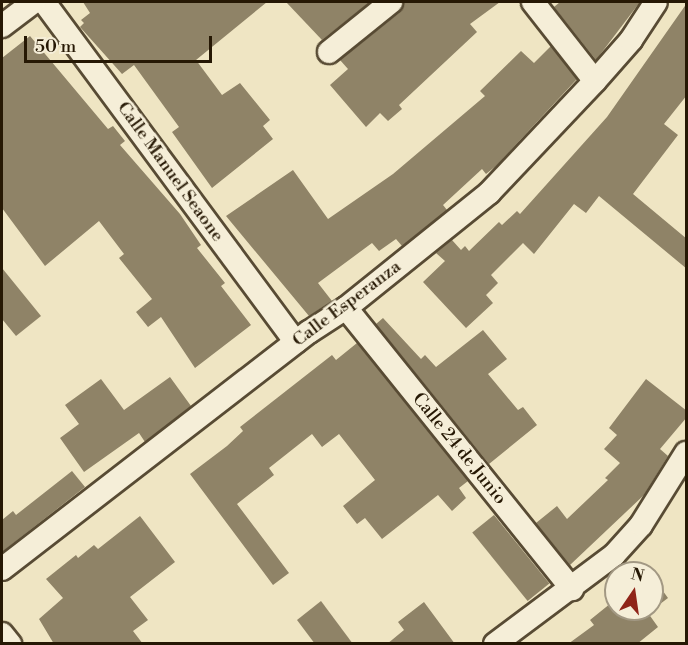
<!DOCTYPE html>
<style>
body{margin:0}
#map{position:relative;width:688px;height:645px;overflow:hidden;background:#efe5c3;font-family:"Libre Bodoni",serif}
div>[style]{position:absolute}
.building>*{inset:0;background:#8f8367;transform-origin:0 0}
.roads{filter:drop-shadow(2px 0 #584b34) drop-shadow(-2px 0 #584b34) drop-shadow(0 2px #584b34) drop-shadow(0 -2px #584b34)}
.minor>*{height:22px;margin:-11px;padding:0 11px;transform-origin:11px;border-radius:11px;background:#f5eed8}
span{translate:-50% -50%;white-space:nowrap;text-align:center;line-height:1.15;-webkit-text-stroke:5px #f5eed8;paint-order:stroke}
.street-label{font-size:18px;color:#261804}
.frame{position:absolute;inset:0;border:3px solid #261804;pointer-events:none}
.north{position:absolute;left:604px;top:561px;width:60px;height:60px;box-sizing:border-box;background:#f5eed8;border:2px solid #a29883;border-radius:50%;rotate:13deg;font-size:16px;font-weight:700;line-height:24px;text-align:center;color:#261804}
.north::after{content:'';display:block;margin:auto;width:21px;height:27px;background:#8f2418;clip-path:polygon(50% 0,100% 100%,50% 72%,0 100%)}
.scale{position:absolute;left:24px;top:36px;width:188px;height:27px;box-sizing:border-box;border:3px solid #261804;border-top:0;padding-left:8px;font-size:18px;line-height:21px;white-space:nowrap;color:#261804;-webkit-text-stroke:4px #f5eed8;paint-order:stroke}
</style>
<div id="map">
<div class="building">
<div style="clip-path:polygon(83px 2px,267px 2px,196px 60px,222px 95px,240px 83px,270px 120px,263px 126px,273px 139px,212px 188px,172px 132px,179px 127px,134px 65px,122px 74px,80px 27px,84px 23px,81px 20px,90px 13px)"></div>
<div style="clip-path:polygon(286px 2px,370px 2px,322px 40px)"></div>
<div style="clip-path:polygon(404px 2px,500px 2px,470px 24px,477px 32px,399px 105px,402px 109px,388px 121px,380px 113px,366px 127px,330px 85px,348px 69px,340px 60px,399px 13px)"></div>
<div style="clip-path:polygon(560px 2px,640px 2px,596px 60px,554px 7px)"></div>
<div style="clip-path:polygon(687px 3px,687px 95px,664px 124px,678px 135px,633px 194px,687px 239px,687px 269px,599px 196px,586px 213px,574px 204px,534px 254px,523px 243px,491px 275px,498px 283px,486px 295px,493px 303px,466px 328px,423px 282px,445px 261px,436px 253px,452px 240px,461px 250px,465px 246px,469px 251px,499px 222px,502px 225px,517px 211px,520px 214px,607px 117px)"></div>
<div style="clip-path:polygon(30px 36px,108px 129px,113px 126px,125px 141px,120px 145px,180px 214px,201px 245px,197px 248px,225px 283px,221px 286px,251px 325px,195px 368px,161px 317px,148px 327px,136px 312px,152px 299px,119px 258px,124px 254px,99px 221px,45px 266px,2px 208px,2px 58px)"></div>
<div style="clip-path:polygon(551px 46px,577px 79px,496px 166px,486px 174px,482px 169px,443px 205px,447px 210px,402px 246px,396px 239px,379px 251px,372px 243px,318px 283px,332px 301px,309px 316px,226px 216px,293px 170px,328px 219px,393px 174px,485px 96px,480px 91px,521px 51px,534px 63px)"></div>
<div style="clip-path:polygon(2px 268px,41px 316px,16px 336px,2px 319px)"></div>
<div style="clip-path:polygon(383px 318px,421px 359px,425px 355px,436px 367px,483px 330px,507px 359px,488px 374px,518px 410px,523px 407px,537px 425px,489px 464px,376px 324px)"></div>
<div style="clip-path:polygon(357px 343px,468px 481px,459px 488px,466px 498px,452px 511px,438px 495px,382px 539px,365px 518px,357px 524px,343px 506px,375px 480px,339px 434px,322px 447px,312px 434px,269px 468px,274px 475px,237px 504px,289px 573px,273px 585px,190px 474px,227px 446px,243px 431px,240px 427px,332px 355px,336px 360px)"></div>
<div style="clip-path:polygon(170px 377px,191px 406px,145px 442px,139px 433px,84px 472px,60px 438px,79px 424px,65px 405px,101px 379px,124px 410px)"></div>
<div style="clip-path:polygon(646px 379px,687px 411px,687px 417px,660px 449px,668px 456px,644px 495px,570px 565px,536px 523px,557px 506px,567px 519px,608px 480px,605px 478px,620px 463px,604px 449px,617px 435px,609px 428px)"></div>
<div style="clip-path:polygon(72px 471px,85px 487px,2px 552px,2px 520px,13px 511px,16px 515px)"></div>
<div style="left:494px;top:515px;width:88px;height:28px;rotate:51deg"></div>
<div style="clip-path:polygon(140px 516px,175px 562px,130px 597px,148px 620px,133px 631px,143px 644px,54px 644px,39px 619px,63px 598px,46px 579px,76px 555px,78px 558px,94px 545px,98px 549px)"></div>
<div style="clip-path:polygon(652px 576px,668px 598px,648px 613px,658px 627px,637px 644px,568px 644px,594px 625px,590px 620px,616px 599px,616px 609px,652px 609px)"></div>
<div style="clip-path:polygon(321px 601px,353px 644px,315px 644px,297px 620px)"></div>
<div style="clip-path:polygon(424px 602px,455px 644px,387px 644px,404px 630px,398px 622px)"></div>
</div>
<div class="roads">
<div class="minor">
<div style="left:44px;top:2px;width:423px;rotate:53.5deg"></div>
<div style="left:533px;top:2px;width:100px;rotate:51.9deg"></div>
<div style="left:2px;top:26px;width:40px;rotate:-37deg"></div>
<div style="left:329px;top:52px;width:80px;rotate:-38.9deg"></div>
<div style="left:346px;top:308px;width:361px;rotate:51.2deg"></div>
<div style="left:2px;top:569px;width:388px;rotate:-37.7deg"></div>
<div style="left:309px;top:332px;width:44px;rotate:-33deg"></div>
<div style="left:346px;top:308px;width:184px;rotate:-38.8deg"></div>
<div style="left:489px;top:193px;width:154px;rotate:-46.6deg"></div>
<div style="left:595px;top:81px;width:55px;rotate:-48.7deg"></div>
<div style="left:631px;top:40px;width:45px;rotate:-56.7deg"></div>
<div style="left:2px;top:634px;width:13px;rotate:51deg"></div>
<div style="left:495px;top:644px;width:149px;rotate:-36.8deg"></div>
<div style="left:614px;top:555px;width:40px;rotate:-48deg"></div>
<div style="left:641px;top:525px;width:85px;rotate:-58deg"></div>
</div>
</div>
<div class="street-label">
<span style="left:170px;top:172px;rotate:54deg">Calle Manuel Seaone</span>
<span style="left:347px;top:304px;rotate:-37deg">Calle Esperanza</span>
<span style="left:459px;top:449px;rotate:51deg">Calle 24 de Junio</span>
</div>
<div class="frame"></div>
<div class="north">N</div>
<div class="scale">50 m</div>
</div>
